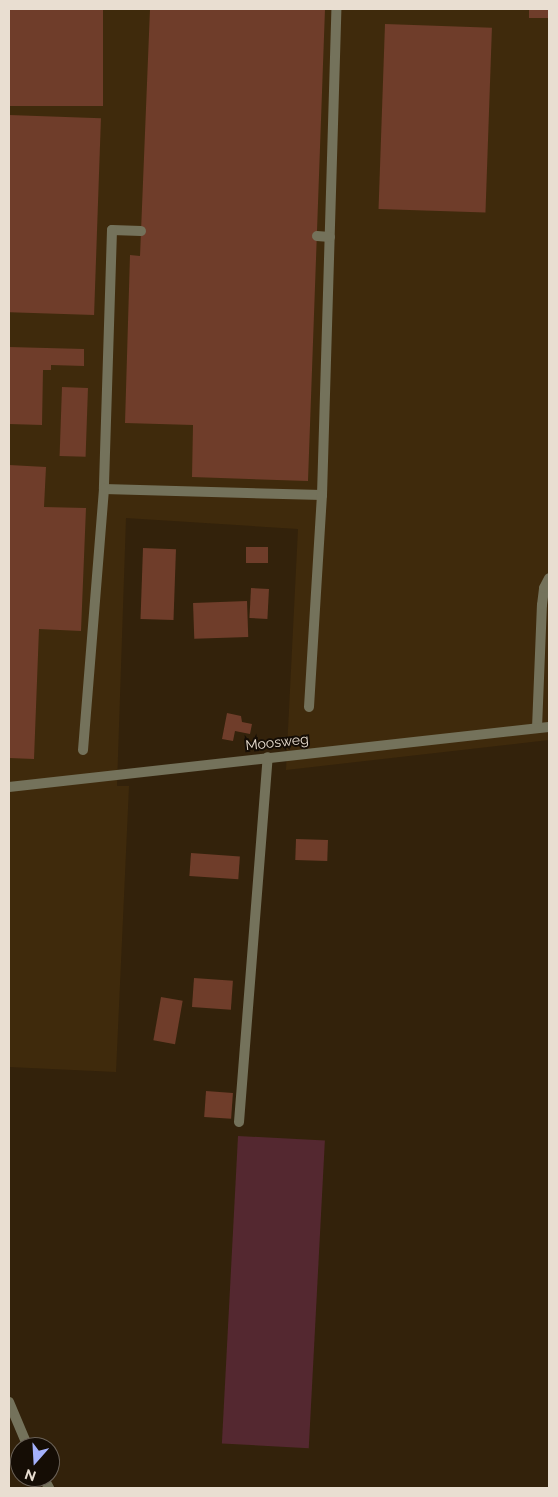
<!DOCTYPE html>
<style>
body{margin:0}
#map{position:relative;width:558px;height:1497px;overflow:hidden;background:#33220b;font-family:Raleway,sans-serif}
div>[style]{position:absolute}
.built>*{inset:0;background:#3f2a0c}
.green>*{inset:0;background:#542830;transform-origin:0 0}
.building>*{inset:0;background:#6f3d2a;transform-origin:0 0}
.service>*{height:10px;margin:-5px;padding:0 5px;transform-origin:5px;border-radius:5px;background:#74725b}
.minor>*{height:10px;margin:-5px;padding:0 5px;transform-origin:5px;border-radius:5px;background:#74725b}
.tertiary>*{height:10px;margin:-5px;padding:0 5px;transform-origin:5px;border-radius:5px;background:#74725b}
span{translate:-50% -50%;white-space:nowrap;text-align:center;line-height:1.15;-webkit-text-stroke:4px #150d05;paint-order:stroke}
.street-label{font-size:14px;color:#e9ded1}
.frame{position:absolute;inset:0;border:10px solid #e9ded1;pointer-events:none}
.north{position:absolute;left:10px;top:1437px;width:50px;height:50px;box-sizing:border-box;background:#150d05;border:1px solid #6a6157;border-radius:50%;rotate:199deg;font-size:14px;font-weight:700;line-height:20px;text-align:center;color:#e9ded1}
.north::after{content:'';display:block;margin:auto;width:18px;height:22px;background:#a4b1fc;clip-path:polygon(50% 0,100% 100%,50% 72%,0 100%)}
</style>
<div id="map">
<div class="built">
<div style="clip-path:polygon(9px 9px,549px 9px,549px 740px,286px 770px,298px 529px,126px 518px,117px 786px,129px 786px,116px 1072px,9px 1067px)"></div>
</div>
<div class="green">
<div style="left:238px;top:1136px;width:87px;height:308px;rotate:3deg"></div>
</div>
<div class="building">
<div style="left:9px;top:9px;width:94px;height:97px"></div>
<div style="clip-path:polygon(150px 9px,325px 9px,308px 481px,192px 477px,193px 425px,125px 423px,130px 255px,140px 256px)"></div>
<div style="left:529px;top:9px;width:20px;height:9px"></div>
<div style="left:385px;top:24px;width:107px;height:185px;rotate:2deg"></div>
<div style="left:9px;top:115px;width:92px;height:197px;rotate:2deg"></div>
<div style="clip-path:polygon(9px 347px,84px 349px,84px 366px,51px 365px,51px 370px,43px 370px,42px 425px,9px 424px)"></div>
<div style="left:62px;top:387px;width:26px;height:69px;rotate:2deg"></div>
<div style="clip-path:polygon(9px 465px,46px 467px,44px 507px,86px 508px,81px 631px,39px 629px,34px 759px,9px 758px)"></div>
<div style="left:246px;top:547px;width:22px;height:16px"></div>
<div style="left:143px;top:548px;width:33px;height:71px;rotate:2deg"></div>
<div style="left:251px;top:588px;width:18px;height:30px;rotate:3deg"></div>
<div style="left:247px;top:601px;width:36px;height:54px;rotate:88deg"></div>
<div style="clip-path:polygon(227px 713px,241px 716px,242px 722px,252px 724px,250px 734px,235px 731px,233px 741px,222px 739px)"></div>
<div style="left:296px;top:839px;width:32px;height:21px;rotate:2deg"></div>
<div style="left:191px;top:853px;width:49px;height:23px;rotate:4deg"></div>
<div style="left:194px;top:978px;width:39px;height:29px;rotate:4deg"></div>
<div style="left:161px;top:997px;width:22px;height:44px;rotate:10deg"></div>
<div style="left:206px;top:1091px;width:27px;height:26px;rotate:4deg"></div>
</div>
<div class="service">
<div style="left:141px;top:231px;width:29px;rotate:-178deg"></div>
<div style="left:112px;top:230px;width:259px;rotate:91.8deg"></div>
<div style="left:104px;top:489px;width:218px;rotate:1.6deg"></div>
<div style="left:322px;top:495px;width:486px;rotate:-88.3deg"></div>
<div style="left:317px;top:236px;width:13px;rotate:4deg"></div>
<div style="left:309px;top:707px;width:212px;rotate:-86.5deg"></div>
<div style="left:537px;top:728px;width:123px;rotate:-87.7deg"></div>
<div style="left:542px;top:605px;width:17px;rotate:-83deg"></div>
<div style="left:544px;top:588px;width:11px;rotate:-63deg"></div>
<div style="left:83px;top:750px;width:262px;rotate:-85.4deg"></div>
<div style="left:239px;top:1122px;width:366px;rotate:-85.5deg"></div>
</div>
<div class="minor">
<div style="left:9px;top:787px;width:543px;rotate:-6.34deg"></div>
</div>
<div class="tertiary">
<div style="left:9px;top:1402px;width:49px;rotate:67.1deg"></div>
<div style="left:43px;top:1477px;width:13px;rotate:61deg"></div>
</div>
<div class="street-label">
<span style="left:277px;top:742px;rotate:-6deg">Moosweg</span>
</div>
<div class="frame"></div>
<div class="north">N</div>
</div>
